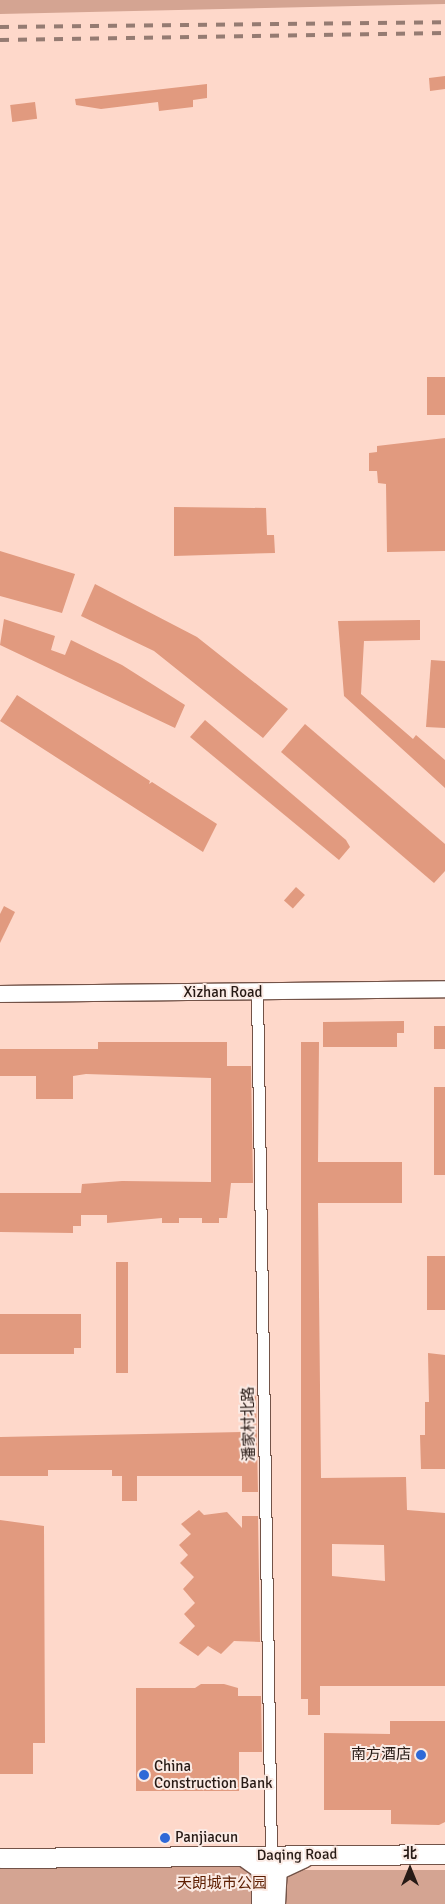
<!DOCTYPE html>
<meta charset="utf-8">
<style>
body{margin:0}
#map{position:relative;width:445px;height:1904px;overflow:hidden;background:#fed8ca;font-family:Signika,"Noto Sans SC",sans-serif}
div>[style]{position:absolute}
.green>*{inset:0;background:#d4a492}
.building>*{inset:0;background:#e19a7f;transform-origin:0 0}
.roads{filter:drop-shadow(1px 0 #735348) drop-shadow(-1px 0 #735348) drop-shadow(0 1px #735348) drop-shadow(0 -1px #735348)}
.street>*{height:11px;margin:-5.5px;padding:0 5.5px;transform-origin:5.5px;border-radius:5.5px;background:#fff}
.secondary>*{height:16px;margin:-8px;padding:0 8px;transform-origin:8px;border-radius:8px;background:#fff}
.primary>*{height:19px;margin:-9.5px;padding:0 9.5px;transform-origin:9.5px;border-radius:9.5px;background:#fff}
.rail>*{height:4px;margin-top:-2px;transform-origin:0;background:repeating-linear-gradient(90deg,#957b72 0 9px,transparent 0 18px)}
.dots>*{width:14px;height:14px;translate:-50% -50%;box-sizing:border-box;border:2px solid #fbebe5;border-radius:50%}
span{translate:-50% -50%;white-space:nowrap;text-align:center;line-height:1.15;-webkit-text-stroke:4px #fbebe5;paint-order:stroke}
.street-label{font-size:15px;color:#271a15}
.poi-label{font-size:15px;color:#271a15}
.right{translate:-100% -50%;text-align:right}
.left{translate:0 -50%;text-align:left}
.park-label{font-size:15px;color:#5d1e02}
.north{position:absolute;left:385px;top:1844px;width:50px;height:50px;-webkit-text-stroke:4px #fbebe5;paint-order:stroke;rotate:0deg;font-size:14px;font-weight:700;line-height:20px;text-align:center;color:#271a15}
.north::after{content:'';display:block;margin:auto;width:18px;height:22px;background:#271a15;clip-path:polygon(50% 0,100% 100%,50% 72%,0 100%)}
</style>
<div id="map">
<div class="green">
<div style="clip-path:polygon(0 0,445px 0,445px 4px,0 14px)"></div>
<div style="clip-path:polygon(248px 1864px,277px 1870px,445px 1870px,445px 1904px,0 1904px,0 1866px)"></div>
</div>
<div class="building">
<div style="clip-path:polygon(445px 76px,445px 89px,430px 91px,429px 78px)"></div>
<div style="clip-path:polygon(207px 84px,207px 98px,193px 100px,193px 107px,159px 111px,158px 102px,101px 109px,76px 105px,75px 99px)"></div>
<div style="left:35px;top:102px;width:17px;height:25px;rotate:83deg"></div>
<div style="left:427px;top:377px;width:18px;height:38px"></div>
<div style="clip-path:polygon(445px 438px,445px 551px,387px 552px,386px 484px,378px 483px,377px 471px,369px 471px,369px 453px,377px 452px,377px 446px)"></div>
<div style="clip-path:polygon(174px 507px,266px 508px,267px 535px,274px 535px,275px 553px,174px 556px)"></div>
<div style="clip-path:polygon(0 551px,75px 574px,62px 613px,0 596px)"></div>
<div style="clip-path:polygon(95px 584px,197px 637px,288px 709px,263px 738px,154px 651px,81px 616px)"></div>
<div style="clip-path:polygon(4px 619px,55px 636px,51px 650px,65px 655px,71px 640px,122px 665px,185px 705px,175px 728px,0 645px)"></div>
<div style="clip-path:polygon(420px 620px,420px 640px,364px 641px,361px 694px,413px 739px,416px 735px,445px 760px,445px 788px,344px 696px,338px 621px)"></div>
<div style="clip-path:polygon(431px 660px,445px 661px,445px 728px,426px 727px)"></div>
<div style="clip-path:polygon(17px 695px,150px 781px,149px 784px,152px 782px,217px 824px,203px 852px,0 721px)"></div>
<div style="clip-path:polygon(205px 720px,346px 840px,350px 847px,339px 860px,190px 737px)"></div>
<div style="clip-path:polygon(305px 724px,445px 844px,445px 871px,434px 883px,281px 752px)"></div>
<div style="left:296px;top:887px;width:12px;height:18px;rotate:42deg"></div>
<div style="clip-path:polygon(4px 906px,15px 912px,0 943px,0 914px)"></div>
<div style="clip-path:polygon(404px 1021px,404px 1033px,397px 1033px,397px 1047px,323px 1047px,323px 1022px)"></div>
<div style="left:445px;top:1026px;width:23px;height:11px;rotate:90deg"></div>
<div style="clip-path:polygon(98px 1042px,227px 1042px,227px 1066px,251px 1066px,253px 1183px,231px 1183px,227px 1218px,219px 1218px,219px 1223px,202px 1223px,202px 1218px,179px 1218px,179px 1223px,162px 1223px,162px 1218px,107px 1223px,107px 1215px,81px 1215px,81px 1226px,73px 1226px,73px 1233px,0 1232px,0 1193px,81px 1193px,82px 1184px,122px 1181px,211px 1182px,211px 1078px,86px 1074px,73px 1076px,73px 1099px,36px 1099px,36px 1076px,0 1076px,0 1049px,98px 1049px)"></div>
<div style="clip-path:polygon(evenodd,301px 1042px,319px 1042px,318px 1162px,402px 1162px,402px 1203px,318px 1203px,321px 1478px,406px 1477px,407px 1510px,445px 1513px,445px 1686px,320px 1686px,320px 1715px,308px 1715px,308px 1699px,301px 1699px,301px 1042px,332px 1544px,384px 1545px,385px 1581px,332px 1576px,332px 1544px)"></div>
<div style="left:434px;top:1087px;width:11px;height:88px"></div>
<div style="left:445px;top:1256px;width:54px;height:18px;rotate:90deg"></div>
<div style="left:116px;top:1262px;width:12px;height:111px"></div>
<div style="clip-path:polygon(0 1314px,81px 1314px,81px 1348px,74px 1348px,74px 1354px,0 1354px)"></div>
<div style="clip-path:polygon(428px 1353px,445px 1355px,445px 1469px,421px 1469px,420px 1435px,425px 1435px,425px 1402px,429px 1402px)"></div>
<div style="clip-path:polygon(242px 1389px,256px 1389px,258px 1492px,242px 1492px,242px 1476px,137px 1476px,137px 1501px,122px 1501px,122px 1476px,112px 1476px,112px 1470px,48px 1470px,48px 1476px,0 1476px,0 1437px,242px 1432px)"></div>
<div style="clip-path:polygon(199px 1510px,204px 1515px,227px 1512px,242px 1528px,242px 1516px,258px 1516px,260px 1642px,234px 1641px,221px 1654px,208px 1646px,198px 1656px,179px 1643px,195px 1626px,184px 1614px,195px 1603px,183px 1589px,194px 1577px,180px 1563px,188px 1555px,179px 1545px,191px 1534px,181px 1524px)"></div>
<div style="clip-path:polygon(0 1520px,44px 1526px,45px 1743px,33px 1743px,33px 1774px,0 1774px)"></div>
<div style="clip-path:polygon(201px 1684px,224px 1684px,238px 1688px,238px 1696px,261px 1696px,262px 1752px,239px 1752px,239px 1791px,136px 1791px,136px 1688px,195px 1688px)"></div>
<div style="clip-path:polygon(390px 1721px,445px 1721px,445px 1822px,439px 1825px,391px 1824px,391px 1810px,324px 1810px,324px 1733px,390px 1734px)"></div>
</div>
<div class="roads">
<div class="street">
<div style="left:257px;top:993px;width:862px;rotate:89.07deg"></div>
</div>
<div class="secondary">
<div style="left:0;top:994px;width:445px;rotate:-0.6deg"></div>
</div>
<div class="primary">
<div style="left:243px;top:1856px;width:22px;rotate:36deg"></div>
<div style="left:261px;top:1869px;width:35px;rotate:90deg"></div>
<div style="left:0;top:1858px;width:445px;rotate:-0.5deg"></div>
<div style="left:275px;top:1904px;width:34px;rotate:-87deg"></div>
<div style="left:277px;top:1870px;width:29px;rotate:-25deg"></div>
</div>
</div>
<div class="rail">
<div style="left:0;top:27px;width:445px;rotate:-0.6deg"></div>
<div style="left:0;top:40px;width:445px;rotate:-0.9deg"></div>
</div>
<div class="dots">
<div style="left:421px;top:1755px;background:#2f69d7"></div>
<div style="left:144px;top:1775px;background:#2f69d7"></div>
<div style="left:165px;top:1838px;background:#2f69d7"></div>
</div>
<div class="street-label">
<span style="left:223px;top:993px">Xizhan Road</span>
<span style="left:249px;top:1424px;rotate:-91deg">潘家村北路</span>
<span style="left:297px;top:1855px;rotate:-1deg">Daqing Road</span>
</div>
<div class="poi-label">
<span class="right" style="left:411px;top:1755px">南方酒店</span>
<span class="left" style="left:154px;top:1775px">China<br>Construction Bank</span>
<span class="left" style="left:175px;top:1838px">Panjiacun</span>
</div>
<div class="park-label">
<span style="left:222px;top:1884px">天朗城市公园</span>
</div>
<div class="north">北</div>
</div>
